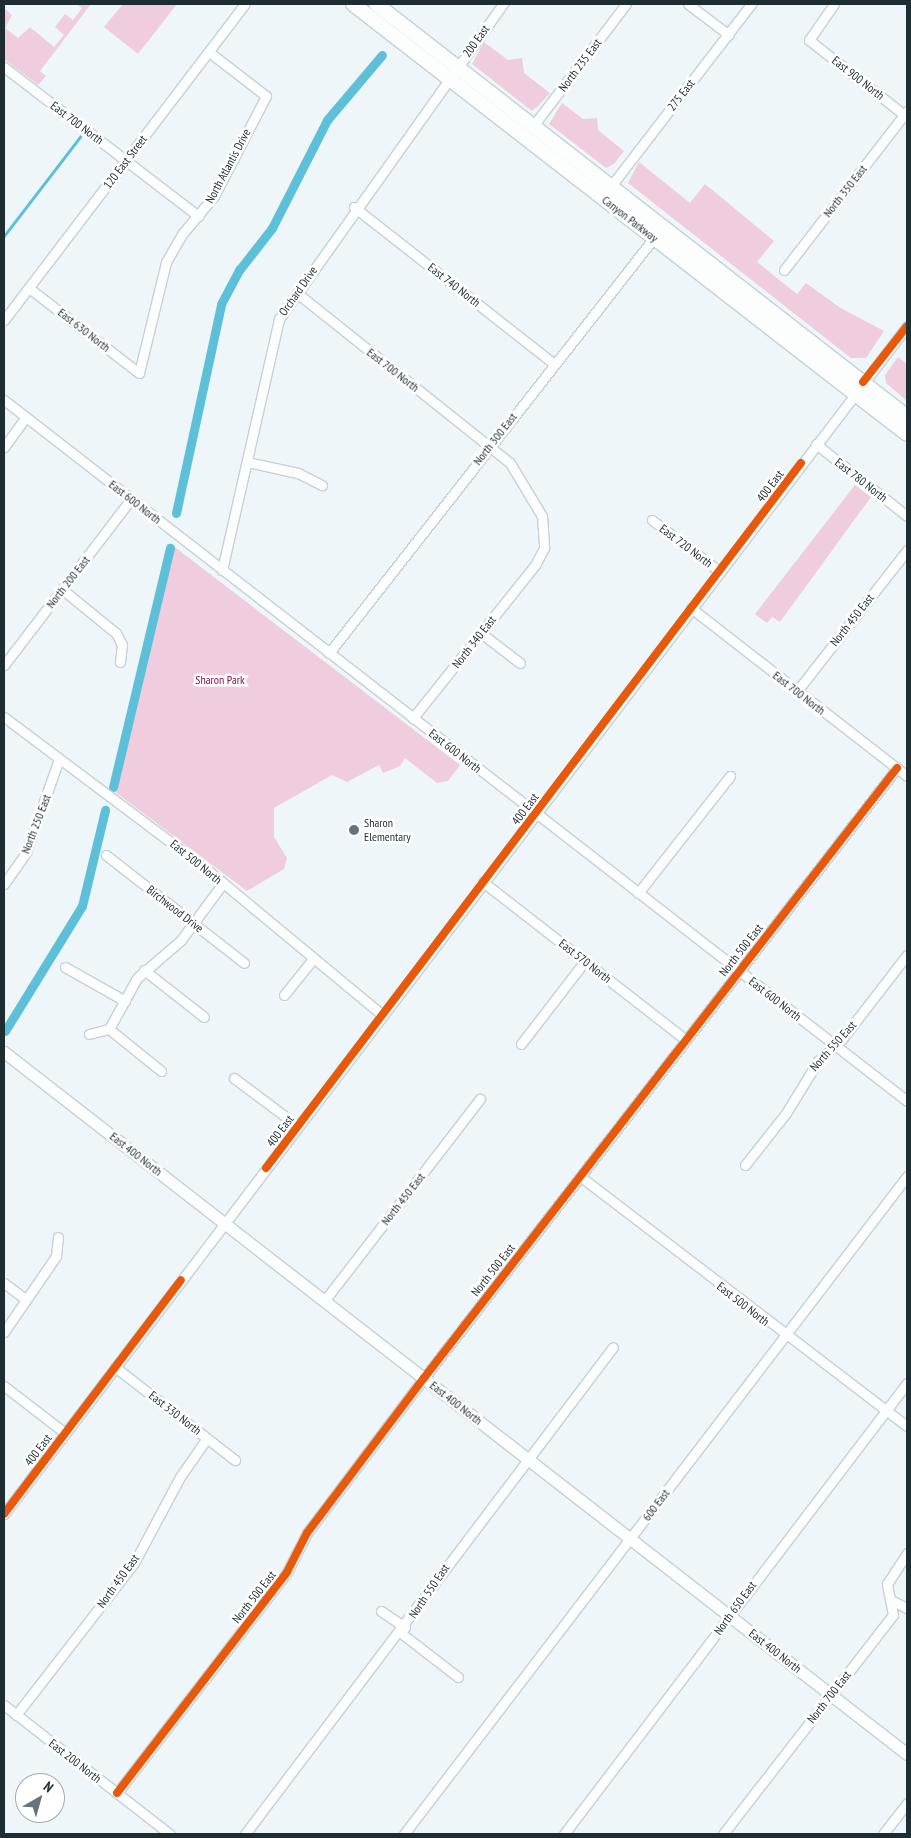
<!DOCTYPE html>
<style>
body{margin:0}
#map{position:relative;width:911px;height:1838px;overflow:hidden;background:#eef6f9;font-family:"PT Sans Narrow",sans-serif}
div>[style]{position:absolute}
.green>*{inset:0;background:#efcdde}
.stream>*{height:2.5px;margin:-1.25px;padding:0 1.25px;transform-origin:1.25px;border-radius:1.25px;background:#5dc0d8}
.canal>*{height:9px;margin:-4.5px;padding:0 4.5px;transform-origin:4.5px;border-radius:4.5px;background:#5dc0d8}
.roads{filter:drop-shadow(1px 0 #c5d1d5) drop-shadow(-1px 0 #c5d1d5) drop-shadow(0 1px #c5d1d5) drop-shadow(0 -1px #c5d1d5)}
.minor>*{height:9px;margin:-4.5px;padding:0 4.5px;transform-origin:4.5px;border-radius:4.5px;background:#fcfefe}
.major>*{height:11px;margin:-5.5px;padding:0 5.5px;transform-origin:5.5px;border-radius:5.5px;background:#fcfefe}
.highway>*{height:14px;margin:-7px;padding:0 7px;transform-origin:7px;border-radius:7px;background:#fcfefe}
.cycleway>*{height:8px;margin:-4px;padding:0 4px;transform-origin:4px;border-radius:4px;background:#e8590c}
.dots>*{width:14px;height:14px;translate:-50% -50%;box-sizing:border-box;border:2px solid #fff;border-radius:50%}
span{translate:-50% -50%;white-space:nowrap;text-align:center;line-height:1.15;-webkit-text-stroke:5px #fff;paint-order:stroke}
.street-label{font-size:12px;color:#1d2d32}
.park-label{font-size:12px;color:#790e4b}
.poi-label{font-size:12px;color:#1d2d32}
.left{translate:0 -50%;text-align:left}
.frame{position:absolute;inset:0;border:5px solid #1d2d32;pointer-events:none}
.north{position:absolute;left:15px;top:1773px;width:50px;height:50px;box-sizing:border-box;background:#fff;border:1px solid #a5abad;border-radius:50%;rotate:38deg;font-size:14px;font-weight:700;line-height:20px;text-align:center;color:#1d2d32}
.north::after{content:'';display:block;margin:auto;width:18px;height:22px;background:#667378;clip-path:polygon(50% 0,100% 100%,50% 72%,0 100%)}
</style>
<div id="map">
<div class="green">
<div style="clip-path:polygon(76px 4px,91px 4px,40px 71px,46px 76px,38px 85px,4px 59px,4px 8px,12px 15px,5px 28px,18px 38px,30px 27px,54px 47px,64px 35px,55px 27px,65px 14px,73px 20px,82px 8px)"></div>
<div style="clip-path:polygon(123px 4px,177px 4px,138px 54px,104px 27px)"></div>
<div style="clip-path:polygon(484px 42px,508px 60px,522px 58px,524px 73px,550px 93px,539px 105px,532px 111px,472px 64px)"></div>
<div style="clip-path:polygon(562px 103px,583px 119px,597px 118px,598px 130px,624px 151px,614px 164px,606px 168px,549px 124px)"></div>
<div style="clip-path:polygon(639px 162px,690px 203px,705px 184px,774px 241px,757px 262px,797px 294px,806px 283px,839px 307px,884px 331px,866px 358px,851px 358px,628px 183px)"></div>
<div style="clip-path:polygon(898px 357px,907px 364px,907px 401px,886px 383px,885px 375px)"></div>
<div style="clip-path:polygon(855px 485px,871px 497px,780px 622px,772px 617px,767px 623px,755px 614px)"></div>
<div style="clip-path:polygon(172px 545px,460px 765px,448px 781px,437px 783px,405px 758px,400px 766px,383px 773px,379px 765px,347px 782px,332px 775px,274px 808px,274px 837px,287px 858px,284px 869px,247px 891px,115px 792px)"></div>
</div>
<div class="stream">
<div style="left:4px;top:236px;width:125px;rotate:-52.5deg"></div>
</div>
<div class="canal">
<div style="left:176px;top:513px;width:214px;rotate:-77.8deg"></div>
<div style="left:221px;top:304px;width:40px;rotate:-62deg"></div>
<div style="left:240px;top:269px;width:52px;rotate:-52deg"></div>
<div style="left:272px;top:228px;width:121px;rotate:-63deg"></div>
<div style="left:327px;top:120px;width:85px;rotate:-49.8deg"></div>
<div style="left:113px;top:787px;width:246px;rotate:-76.6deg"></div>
<div style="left:5px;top:1031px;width:147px;rotate:-58.4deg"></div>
<div style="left:82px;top:906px;width:99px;rotate:-76.5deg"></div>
</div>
<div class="roads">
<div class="minor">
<div style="left:688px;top:4px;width:51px;rotate:37.1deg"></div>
<div style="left:834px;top:4px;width:44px;rotate:124.8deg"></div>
<div style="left:809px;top:40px;width:125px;rotate:38.2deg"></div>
<div style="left:4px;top:67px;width:245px;rotate:37.5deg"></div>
<div style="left:533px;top:126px;width:153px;rotate:-52.7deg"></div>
<div style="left:611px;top:186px;width:230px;rotate:-52.4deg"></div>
<div style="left:354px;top:207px;width:254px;rotate:38.1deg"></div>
<div style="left:784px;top:270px;width:201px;rotate:-52.3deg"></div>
<div style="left:29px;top:288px;width:139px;rotate:37.7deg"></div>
<div style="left:139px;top:373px;width:114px;rotate:-76.3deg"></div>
<div style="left:166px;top:262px;width:34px;rotate:-60deg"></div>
<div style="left:183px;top:233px;width:48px;rotate:-50deg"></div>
<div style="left:214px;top:196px;width:113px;rotate:-62.5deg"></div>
<div style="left:266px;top:96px;width:72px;rotate:-142.3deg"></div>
<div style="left:297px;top:293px;width:273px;rotate:38.6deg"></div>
<div style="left:510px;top:463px;width:62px;rotate:58.9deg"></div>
<div style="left:542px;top:516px;width:32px;rotate:86deg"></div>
<div style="left:544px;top:548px;width:19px;rotate:118deg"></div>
<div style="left:535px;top:565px;width:196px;rotate:128.6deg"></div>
<div style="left:4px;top:320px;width:397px;rotate:-52.7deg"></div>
<div style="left:4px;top:400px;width:1143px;rotate:37.82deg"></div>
<div style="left:816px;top:444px;width:116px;rotate:38.4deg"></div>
<div style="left:4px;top:447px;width:37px;rotate:-54deg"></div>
<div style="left:247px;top:462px;width:52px;rotate:12.2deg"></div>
<div style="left:298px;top:473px;width:27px;rotate:27deg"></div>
<div style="left:652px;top:520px;width:84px;rotate:37.3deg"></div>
<div style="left:222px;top:570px;width:257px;rotate:-77.2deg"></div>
<div style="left:279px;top:319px;width:387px;rotate:-54.6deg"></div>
<div style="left:63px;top:590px;width:68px;rotate:39.1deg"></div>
<div style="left:116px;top:633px;width:13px;rotate:63deg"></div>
<div style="left:122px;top:645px;width:17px;rotate:97deg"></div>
<div style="left:691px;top:608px;width:274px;rotate:37.9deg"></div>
<div style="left:481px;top:633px;width:49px;rotate:37.6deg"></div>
<div style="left:329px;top:653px;width:532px;rotate:-51.95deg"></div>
<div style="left:4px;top:665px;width:209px;rotate:-52.6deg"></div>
<div style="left:797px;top:691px;width:179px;rotate:-52deg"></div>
<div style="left:4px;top:717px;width:250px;rotate:36.9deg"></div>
<div style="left:204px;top:867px;width:231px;rotate:39.7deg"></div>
<div style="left:106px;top:855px;width:175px;rotate:38deg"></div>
<div style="left:483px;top:882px;width:257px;rotate:37.9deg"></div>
<div style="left:4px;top:884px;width:39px;rotate:-55deg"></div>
<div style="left:26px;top:852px;width:99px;rotate:-70.5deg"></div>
<div style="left:638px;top:893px;width:149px;rotate:-51.8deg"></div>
<div style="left:65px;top:967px;width:69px;rotate:29.5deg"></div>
<div style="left:144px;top:970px;width:76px;rotate:38.1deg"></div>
<div style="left:284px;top:995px;width:46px;rotate:-51.1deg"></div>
<div style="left:109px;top:1029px;width:67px;rotate:38.9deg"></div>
<div style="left:89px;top:1034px;width:21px;rotate:-14deg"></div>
<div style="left:109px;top:1029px;width:58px;rotate:-61.2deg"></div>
<div style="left:137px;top:978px;width:58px;rotate:-40.8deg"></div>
<div style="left:181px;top:940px;width:71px;rotate:-53.6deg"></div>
<div style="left:521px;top:1044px;width:105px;rotate:-52.4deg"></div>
<div style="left:234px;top:1078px;width:80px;rotate:36.9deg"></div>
<div style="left:745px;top:1165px;width:66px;rotate:-51.7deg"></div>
<div style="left:786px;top:1113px;width:61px;rotate:-58.4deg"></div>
<div style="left:818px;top:1061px;width:33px;rotate:-43deg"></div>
<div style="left:842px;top:1039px;width:106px;rotate:-52.3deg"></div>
<div style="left:581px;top:1177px;width:410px;rotate:37.4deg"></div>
<div style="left:4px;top:1283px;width:26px;rotate:37deg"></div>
<div style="left:325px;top:1300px;width:254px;rotate:-52.4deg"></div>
<div style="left:4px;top:1332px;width:92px;rotate:-55.6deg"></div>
<div style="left:56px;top:1256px;width:19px;rotate:-84deg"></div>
<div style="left:115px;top:1367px;width:152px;rotate:37.8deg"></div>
<div style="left:4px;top:1386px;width:77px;rotate:37.6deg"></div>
<div style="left:4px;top:1514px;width:1492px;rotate:-52.76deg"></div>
<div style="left:891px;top:1600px;width:18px;rotate:27deg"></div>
<div style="left:381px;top:1611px;width:29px;rotate:34deg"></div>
<div style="left:401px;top:1633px;width:72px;rotate:37.7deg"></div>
<div style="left:4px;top:1705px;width:210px;rotate:37.9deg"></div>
<div style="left:16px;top:1715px;width:192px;rotate:-52.2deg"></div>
<div style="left:134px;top:1563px;width:98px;rotate:-61.9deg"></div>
<div style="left:180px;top:1477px;width:47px;rotate:-55.3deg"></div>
<div style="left:117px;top:1793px;width:279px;rotate:-52.4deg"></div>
<div style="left:287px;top:1572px;width:44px;rotate:-62.9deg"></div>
<div style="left:307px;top:1533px;width:194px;rotate:-53deg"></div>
<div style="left:424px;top:1378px;width:772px;rotate:-52.21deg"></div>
<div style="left:245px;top:1834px;width:610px;rotate:-52.92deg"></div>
<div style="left:404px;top:1834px;width:828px;rotate:-52.6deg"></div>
<div style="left:564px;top:1834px;width:567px;rotate:-52.75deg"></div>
<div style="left:723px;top:1834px;width:277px;rotate:-52.2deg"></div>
<div style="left:893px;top:1615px;width:32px;rotate:-101deg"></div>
<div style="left:887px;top:1584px;width:37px;rotate:-57deg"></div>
<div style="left:883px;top:1834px;width:39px;rotate:-52deg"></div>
</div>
<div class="major">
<div style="left:4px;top:1052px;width:1144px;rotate:37.86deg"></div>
</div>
<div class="highway">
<div style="left:353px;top:4px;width:701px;rotate:37.82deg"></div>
<div style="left:376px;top:4px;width:673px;rotate:37.87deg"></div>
</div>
</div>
<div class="cycleway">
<div style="left:863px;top:382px;width:71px;rotate:-51.8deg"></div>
<div style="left:266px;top:1168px;width:885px;rotate:-52.81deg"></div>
<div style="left:4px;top:1514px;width:293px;rotate:-52.9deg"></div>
<div style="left:117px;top:1793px;width:279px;rotate:-52.4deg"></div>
<div style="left:287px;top:1572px;width:44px;rotate:-62.9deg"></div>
<div style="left:307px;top:1533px;width:194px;rotate:-53deg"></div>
<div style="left:424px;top:1378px;width:772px;rotate:-52.21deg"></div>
</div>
<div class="dots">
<div style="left:354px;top:830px;background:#667378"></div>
</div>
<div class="street-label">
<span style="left:476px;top:41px;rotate:-54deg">200 East</span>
<span style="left:580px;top:65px;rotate:-53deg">North 235 East</span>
<span style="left:858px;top:78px;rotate:38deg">East 900 North</span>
<span style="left:681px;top:95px;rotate:-52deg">275 East</span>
<span style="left:77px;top:123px;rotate:37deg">East 700 North</span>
<span style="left:125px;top:162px;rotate:-53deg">120 East Street</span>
<span style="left:228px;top:166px;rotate:-62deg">North Atlantis Drive</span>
<span style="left:845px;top:191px;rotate:-52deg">North 350 East</span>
<span style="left:630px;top:219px;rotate:38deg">Canyon Parkway</span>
<span style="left:454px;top:285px;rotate:38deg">East 740 North</span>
<span style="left:298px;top:291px;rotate:-55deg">Orchard Drive</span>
<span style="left:84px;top:330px;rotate:38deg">East 630 North</span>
<span style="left:393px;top:370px;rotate:38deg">East 700 North</span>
<span style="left:495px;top:439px;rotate:-52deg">North 300 East</span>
<span style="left:861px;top:480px;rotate:38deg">East 780 North</span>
<span style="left:770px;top:486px;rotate:-53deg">400 East</span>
<span style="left:135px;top:502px;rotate:38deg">East 600 North</span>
<span style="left:686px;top:546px;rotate:37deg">East 720 North</span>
<span style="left:68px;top:582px;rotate:-52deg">North 200 East</span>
<span style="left:852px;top:620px;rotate:-52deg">North 450 East</span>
<span style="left:474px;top:642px;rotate:-52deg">North 340 East</span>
<span style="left:799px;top:693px;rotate:38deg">East 700 North</span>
<span style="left:455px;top:751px;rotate:38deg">East 600 North</span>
<span style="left:525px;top:809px;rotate:-53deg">400 East</span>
<span style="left:36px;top:824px;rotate:-69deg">North 250 East</span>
<span style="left:196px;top:862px;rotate:39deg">East 500 North</span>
<span style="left:175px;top:909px;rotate:38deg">Birchwood Drive</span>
<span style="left:741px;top:950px;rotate:-52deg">North 500 East</span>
<span style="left:585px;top:961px;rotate:38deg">East 570 North</span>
<span style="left:775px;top:999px;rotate:38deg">East 600 North</span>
<span style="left:833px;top:1046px;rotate:-48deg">North 550 East</span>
<span style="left:280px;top:1131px;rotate:-53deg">400 East</span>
<span style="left:136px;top:1154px;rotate:38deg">East 400 North</span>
<span style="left:403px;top:1199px;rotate:-52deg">North 450 East</span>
<span style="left:493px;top:1270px;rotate:-52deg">North 500 East</span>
<span style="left:743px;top:1304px;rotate:38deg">East 500 North</span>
<span style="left:456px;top:1403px;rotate:38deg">East 400 North</span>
<span style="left:175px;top:1413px;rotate:38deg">East 330 North</span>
<span style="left:38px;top:1450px;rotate:-53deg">400 East</span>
<span style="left:656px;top:1505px;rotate:-53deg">600 East</span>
<span style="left:118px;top:1581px;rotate:-54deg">North 450 East</span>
<span style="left:429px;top:1591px;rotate:-56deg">North 550 East</span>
<span style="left:254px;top:1597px;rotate:-52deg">North 500 East</span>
<span style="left:735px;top:1608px;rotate:-54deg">North 650 East</span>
<span style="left:775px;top:1651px;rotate:38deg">East 400 North</span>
<span style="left:829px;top:1697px;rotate:-52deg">North 700 East</span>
<span style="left:75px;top:1761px;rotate:38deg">East 200 North</span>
</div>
<div class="park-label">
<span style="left:220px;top:680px">Sharon Park</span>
</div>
<div class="poi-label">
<span class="left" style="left:364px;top:830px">Sharon<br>Elementary</span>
</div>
<div class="frame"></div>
<div class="north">N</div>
</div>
